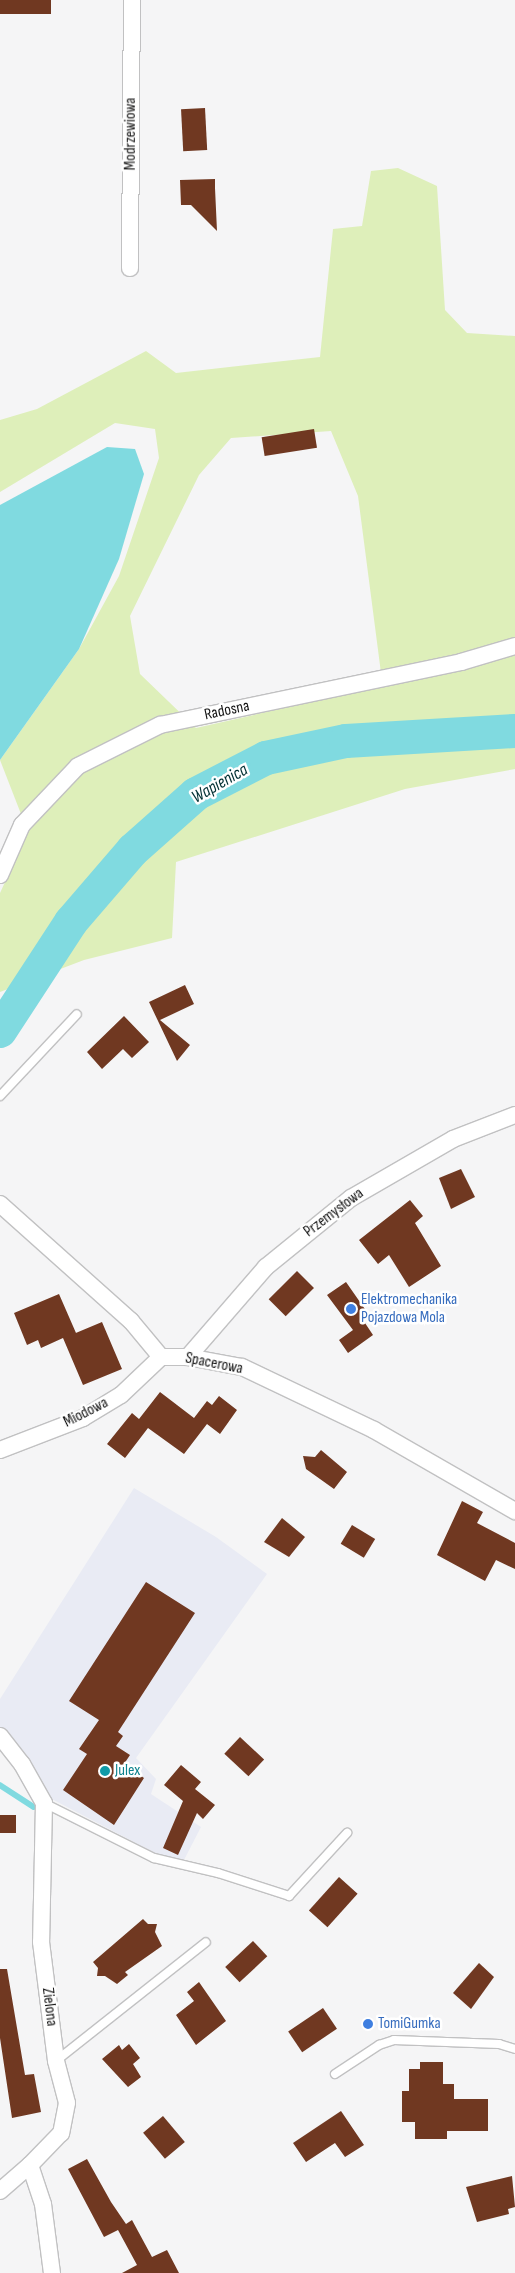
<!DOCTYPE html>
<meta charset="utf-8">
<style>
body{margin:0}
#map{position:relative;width:515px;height:2273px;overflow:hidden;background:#f5f5f6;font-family:"Sofia Sans Condensed",sans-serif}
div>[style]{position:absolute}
.built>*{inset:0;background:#e9ebf4}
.green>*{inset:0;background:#deefba}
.water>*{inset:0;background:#80dae0}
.stream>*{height:5.5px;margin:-2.75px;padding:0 2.75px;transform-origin:2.75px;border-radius:2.75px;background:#80dae0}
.river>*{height:34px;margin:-17px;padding:0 17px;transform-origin:17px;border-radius:17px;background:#80dae0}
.building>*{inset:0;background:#703821;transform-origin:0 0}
.roads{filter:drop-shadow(1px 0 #c1c1c2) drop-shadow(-1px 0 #c1c1c2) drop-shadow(0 1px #c1c1c2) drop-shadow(0 -1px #c1c1c2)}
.service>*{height:8px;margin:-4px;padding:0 4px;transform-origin:4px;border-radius:4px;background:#fff}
.minor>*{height:16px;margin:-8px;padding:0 8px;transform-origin:8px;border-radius:8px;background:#fff}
.dots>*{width:14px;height:14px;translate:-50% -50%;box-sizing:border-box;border:2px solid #fff;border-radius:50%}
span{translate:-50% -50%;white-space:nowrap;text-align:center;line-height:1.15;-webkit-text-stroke:5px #fff;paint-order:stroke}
.street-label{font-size:16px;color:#111}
.shop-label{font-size:16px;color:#366cbe}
.left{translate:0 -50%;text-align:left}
.culture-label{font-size:16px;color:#0d838f}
.water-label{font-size:18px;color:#023033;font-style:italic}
</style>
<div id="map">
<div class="built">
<div style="clip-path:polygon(134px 1488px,216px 1537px,267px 1574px,136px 1758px,156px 1779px,151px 1794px,201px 1827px,184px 1860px,155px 1853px,48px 1797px,0 1729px,0 1699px)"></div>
</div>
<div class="green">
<div style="clip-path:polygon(398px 168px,437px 186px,445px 310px,467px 333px,515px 336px,515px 640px,381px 673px,358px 496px,331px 431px,231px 438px,199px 475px,130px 616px,140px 674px,196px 728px,461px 668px,515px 652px,515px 769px,405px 789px,176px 862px,172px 938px,84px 960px,0 992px,0 893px,28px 832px,0 760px,79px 649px,119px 576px,159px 458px,155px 429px,115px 423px,0 492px,0 420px,37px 409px,146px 351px,176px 373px,320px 357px,333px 229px,362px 226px,371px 171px)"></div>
</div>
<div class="water">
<div style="clip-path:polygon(107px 447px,135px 449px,144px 474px,119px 559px,79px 649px,0 760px,0 505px)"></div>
</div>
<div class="stream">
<div style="left:0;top:1785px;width:40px;rotate:32.9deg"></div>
</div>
<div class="river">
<div style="left:0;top:1031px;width:130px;rotate:-56.9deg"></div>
<div style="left:71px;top:922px;width:95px;rotate:-49.3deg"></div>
<div style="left:133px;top:850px;width:84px;rotate:-41.6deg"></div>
<div style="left:196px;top:794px;width:79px;rotate:-27.2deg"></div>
<div style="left:266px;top:758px;width:82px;rotate:-12deg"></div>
<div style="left:346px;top:741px;width:169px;rotate:-3.4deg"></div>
</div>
<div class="building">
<div style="left:0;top:0;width:51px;height:14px"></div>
<div style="left:205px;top:108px;width:42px;height:24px;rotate:87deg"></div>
<div style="clip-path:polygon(215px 179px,215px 188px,217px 231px,191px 205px,181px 205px,180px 180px)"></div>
<div style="left:314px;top:429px;width:19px;height:53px;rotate:81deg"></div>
<div style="clip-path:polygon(185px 985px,194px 1004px,160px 1020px,190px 1045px,177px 1061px,149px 1002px)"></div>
<div style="clip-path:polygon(124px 1016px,149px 1042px,132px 1058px,123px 1049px,102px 1069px,87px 1052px)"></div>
<div style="clip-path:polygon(461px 1169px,475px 1197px,451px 1209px,439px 1178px)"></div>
<div style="clip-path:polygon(410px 1200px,423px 1216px,415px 1223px,441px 1266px,409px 1287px,389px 1255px,378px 1264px,359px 1240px)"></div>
<div style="left:297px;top:1271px;width:24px;height:40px;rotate:45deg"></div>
<div style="clip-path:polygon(346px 1282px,369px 1315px,363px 1320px,373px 1335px,348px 1353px,339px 1340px,353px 1330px,327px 1295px)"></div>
<div style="clip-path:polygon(59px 1294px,76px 1333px,71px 1335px,102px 1322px,122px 1369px,83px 1385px,63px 1338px,41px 1348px,38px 1340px,27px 1345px,14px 1313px)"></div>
<div style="clip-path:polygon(160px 1392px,194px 1418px,207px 1401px,212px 1405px,219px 1396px,237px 1410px,220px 1434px,207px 1424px,184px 1454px,148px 1428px,125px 1458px,107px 1444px,132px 1413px,139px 1419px)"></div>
<div style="clip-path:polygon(321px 1450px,347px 1472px,334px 1489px,306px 1469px,303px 1456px,315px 1457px)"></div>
<div style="clip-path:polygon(462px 1501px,483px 1512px,477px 1523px,515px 1543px,515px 1569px,496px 1560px,485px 1581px,437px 1555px)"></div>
<div style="clip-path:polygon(282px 1518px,305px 1537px,289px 1557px,264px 1542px)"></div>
<div style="left:352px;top:1525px;width:27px;height:22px;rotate:31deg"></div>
<div style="clip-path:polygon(146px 1582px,195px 1613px,118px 1732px,123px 1736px,116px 1746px,130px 1755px,124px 1764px,144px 1778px,114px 1825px,63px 1790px,87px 1754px,79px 1749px,99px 1720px,69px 1701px)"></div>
<div style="left:240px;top:1737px;width:33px;height:23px;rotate:43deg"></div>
<div style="clip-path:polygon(181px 1765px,201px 1782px,195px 1789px,215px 1805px,203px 1819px,197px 1813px,178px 1855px,163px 1848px,183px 1801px,164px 1785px)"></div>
<div style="left:0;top:1815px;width:16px;height:18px"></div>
<div style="left:339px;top:1877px;width:25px;height:45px;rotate:42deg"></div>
<div style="clip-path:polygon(143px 1919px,148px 1924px,157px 1924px,155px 1932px,162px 1946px,125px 1972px,128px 1975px,117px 1984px,105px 1976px,97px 1976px,98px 1968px,93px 1962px)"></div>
<div style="left:253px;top:1941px;width:21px;height:38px;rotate:47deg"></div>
<div style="clip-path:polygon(479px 1963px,494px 1977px,471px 2009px,453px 1993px)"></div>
<div style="clip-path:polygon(0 1969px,7px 1969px,25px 2075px,34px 2074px,41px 2112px,12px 2118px,0 2038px)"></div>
<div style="clip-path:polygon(199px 1982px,226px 2021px,196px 2045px,176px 2015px,194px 2001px,187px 1992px)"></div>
<div style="left:323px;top:2008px;width:25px;height:42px;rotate:56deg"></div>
<div style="clip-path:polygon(129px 2044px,140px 2058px,133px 2064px,141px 2077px,128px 2087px,102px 2059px,119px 2045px,122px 2050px)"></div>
<div style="clip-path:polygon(420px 2062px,443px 2062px,443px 2084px,454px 2084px,454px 2099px,488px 2099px,488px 2131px,447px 2131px,447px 2139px,415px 2139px,415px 2122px,402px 2122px,402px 2091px,409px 2091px,409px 2069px,420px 2069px)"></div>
<div style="clip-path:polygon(341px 2111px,364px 2145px,345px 2157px,335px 2143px,306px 2162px,293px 2143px)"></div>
<div style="left:163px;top:2116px;width:34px;height:26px;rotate:50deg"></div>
<div style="clip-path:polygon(87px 2159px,111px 2202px,126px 2224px,132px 2220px,152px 2257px,167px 2250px,179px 2273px,122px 2273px,137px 2265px,118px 2230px,104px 2237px,68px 2169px)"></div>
<div style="clip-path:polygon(512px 2176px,515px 2207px,508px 2209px,509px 2214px,477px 2222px,466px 2187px)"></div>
</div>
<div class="roads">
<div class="service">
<div style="left:0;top:1096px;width:112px;rotate:-46.8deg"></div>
<div style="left:44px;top:1803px;width:123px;rotate:26.6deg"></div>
<div style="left:154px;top:1858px;width:66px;rotate:13.2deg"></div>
<div style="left:218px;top:1873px;width:75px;rotate:17.9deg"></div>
<div style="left:289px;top:1896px;width:86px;rotate:-47.4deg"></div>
<div style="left:56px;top:2061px;width:191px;rotate:-38.4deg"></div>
<div style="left:335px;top:2074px;width:53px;rotate:-33.4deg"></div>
<div style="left:379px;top:2045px;width:16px;rotate:-18deg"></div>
<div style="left:394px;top:2040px;width:105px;rotate:2.2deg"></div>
<div style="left:499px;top:2044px;width:17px;rotate:17deg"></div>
</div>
<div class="minor">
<div style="left:130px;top:268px;width:268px;rotate:-89.6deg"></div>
<div style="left:0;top:875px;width:55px;rotate:-66.3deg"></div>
<div style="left:22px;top:825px;width:81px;rotate:-46.5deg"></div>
<div style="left:78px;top:766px;width:92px;rotate:-26.6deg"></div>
<div style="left:160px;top:725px;width:308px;rotate:-11.8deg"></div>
<div style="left:461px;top:662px;width:56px;rotate:-16.5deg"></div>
<div style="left:0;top:1204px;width:176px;rotate:41.8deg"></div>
<div style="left:131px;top:1321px;width:47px;rotate:50.2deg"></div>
<div style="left:161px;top:1357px;width:27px"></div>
<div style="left:188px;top:1357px;width:55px;rotate:10.5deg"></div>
<div style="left:242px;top:1367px;width:146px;rotate:25.5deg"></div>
<div style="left:374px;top:1430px;width:163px;rotate:29.9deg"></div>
<div style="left:188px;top:1357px;width:119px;rotate:-49.1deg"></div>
<div style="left:266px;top:1267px;width:109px;rotate:-39.1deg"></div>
<div style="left:351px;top:1198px;width:118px;rotate:-30deg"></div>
<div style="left:453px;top:1139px;width:66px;rotate:-21.2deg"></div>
<div style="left:0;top:1450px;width:89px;rotate:-21.1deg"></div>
<div style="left:83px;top:1418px;width:44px;rotate:-31.2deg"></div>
<div style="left:121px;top:1395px;width:55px;rotate:-43.5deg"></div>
<div style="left:0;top:1736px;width:36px;rotate:52deg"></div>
<div style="left:22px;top:1764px;width:45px;rotate:60.6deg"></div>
<div style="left:44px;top:1803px;width:139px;rotate:91.2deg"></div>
<div style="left:41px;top:1942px;width:120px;rotate:82.8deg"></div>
<div style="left:56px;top:2061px;width:43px;rotate:75.3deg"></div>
<div style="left:67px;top:2103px;width:31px;rotate:101deg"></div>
<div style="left:61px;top:2133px;width:45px;rotate:134.1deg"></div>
<div style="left:30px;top:2165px;width:41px;rotate:71.6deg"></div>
<div style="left:43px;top:2204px;width:70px;rotate:82.6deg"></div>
<div style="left:0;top:2191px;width:40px;rotate:-41deg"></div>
</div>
</div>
<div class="dots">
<div style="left:351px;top:1309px;background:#3f7fe0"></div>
<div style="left:105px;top:1771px;background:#0f9aa8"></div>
<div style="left:368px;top:2024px;background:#3f7fe0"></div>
</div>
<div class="street-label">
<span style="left:131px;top:134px;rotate:-90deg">Modrzewiowa</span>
<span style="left:227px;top:711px;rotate:-12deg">Radosna</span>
<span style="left:334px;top:1213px;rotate:-37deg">Przemysłowa</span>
<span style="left:214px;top:1364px;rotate:11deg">Spacerowa</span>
<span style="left:86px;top:1413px;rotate:-27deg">Miodowa</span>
<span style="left:49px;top:2007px;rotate:83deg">Zielona</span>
</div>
<div class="shop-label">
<span class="left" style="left:361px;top:1309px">Elektromechanika<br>Pojazdowa Mola</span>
<span class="left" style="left:378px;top:2024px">TomiGumka</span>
</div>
<div class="culture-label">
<span class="left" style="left:115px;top:1771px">Julex</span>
</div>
<div class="water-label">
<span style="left:220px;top:784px;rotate:-30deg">Wapienica</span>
</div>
</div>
